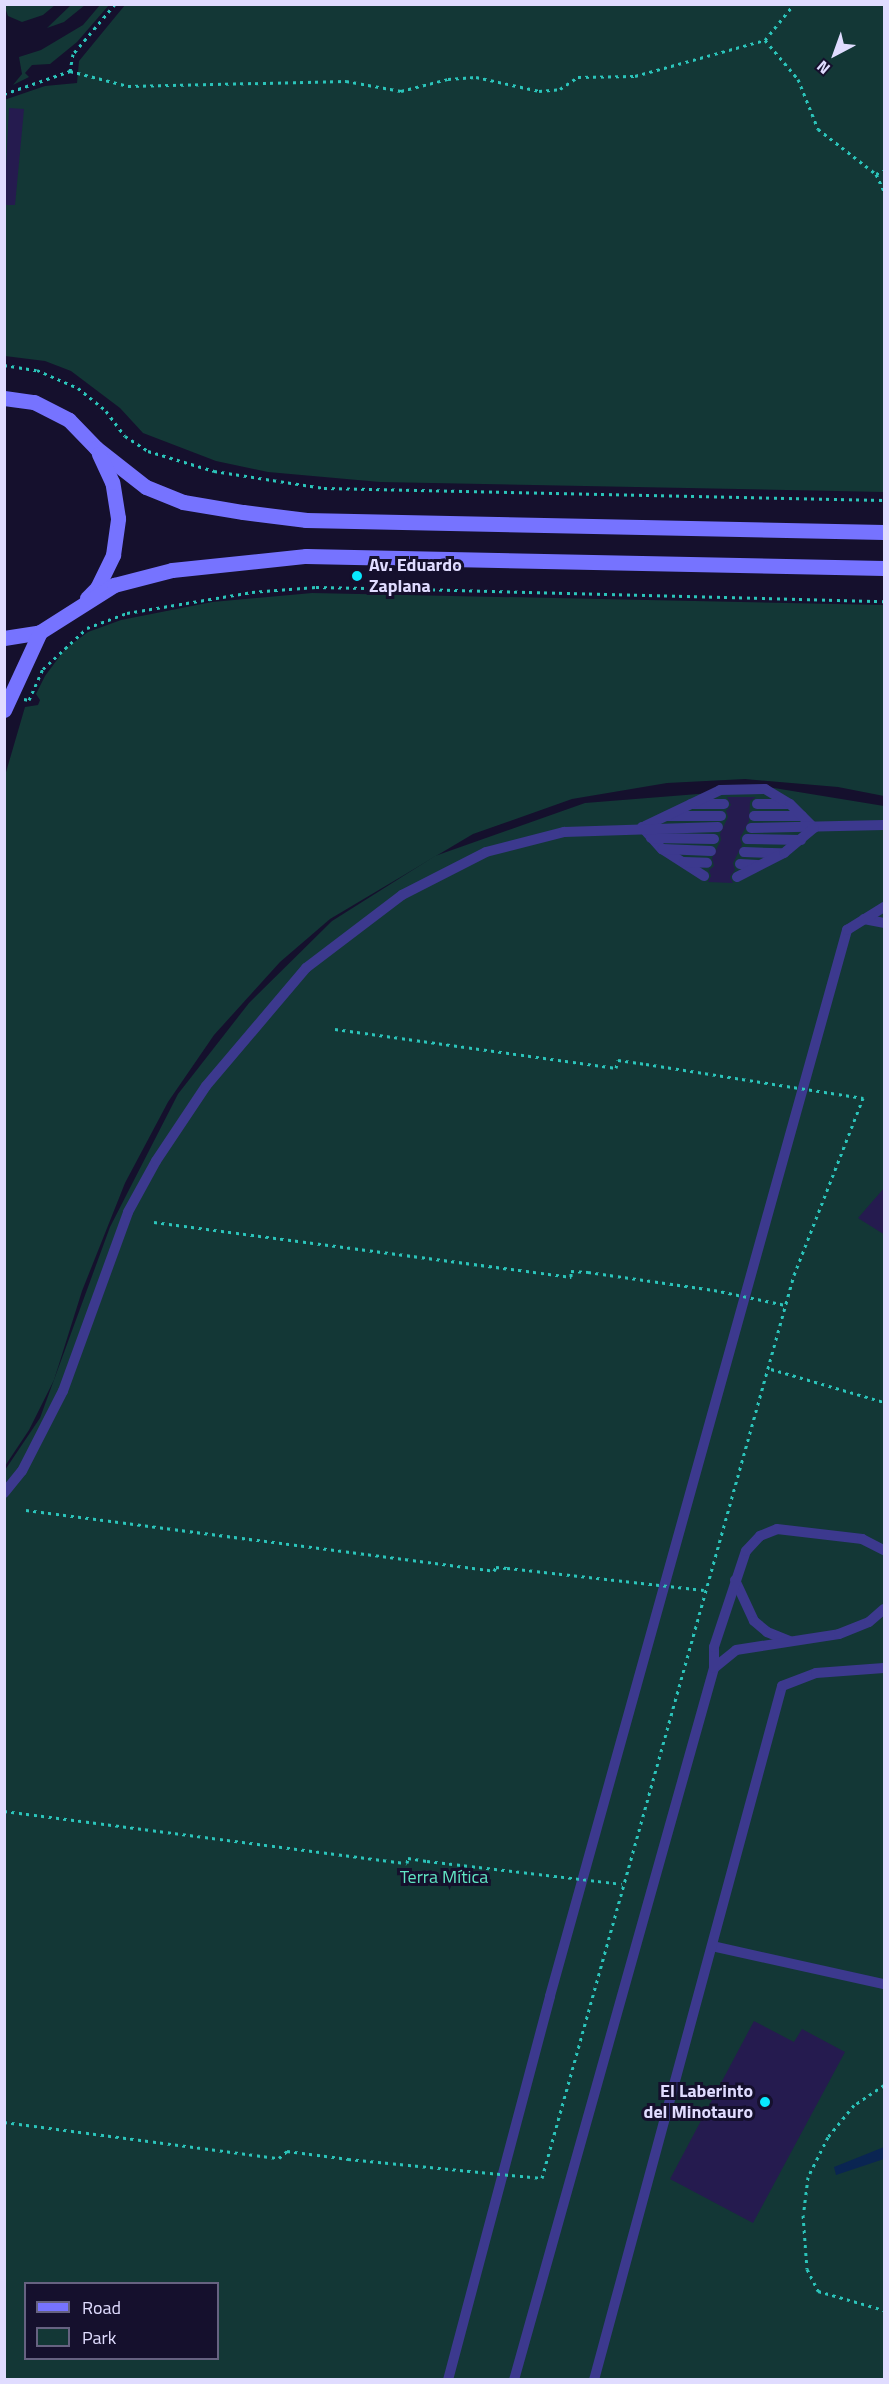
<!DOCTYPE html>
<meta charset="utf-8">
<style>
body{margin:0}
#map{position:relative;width:889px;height:2384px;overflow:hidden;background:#15102d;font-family:"Titillium Web",sans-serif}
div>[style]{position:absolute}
.green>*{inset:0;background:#133736}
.water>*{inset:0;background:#0a2552}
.building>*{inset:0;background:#251b4f}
.path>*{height:3px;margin-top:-1.5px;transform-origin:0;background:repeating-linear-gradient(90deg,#2bc4ba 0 3px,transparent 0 7.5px)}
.lane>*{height:10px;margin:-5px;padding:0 5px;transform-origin:5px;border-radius:5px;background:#3c398e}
.secondary>*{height:15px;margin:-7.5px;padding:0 7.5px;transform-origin:7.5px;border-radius:7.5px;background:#7673ff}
.path-bridge>*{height:3px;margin-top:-1.5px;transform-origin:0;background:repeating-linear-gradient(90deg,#2bc4ba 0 3px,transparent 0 7.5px)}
.dots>*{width:16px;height:16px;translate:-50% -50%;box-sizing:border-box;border:3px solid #15102d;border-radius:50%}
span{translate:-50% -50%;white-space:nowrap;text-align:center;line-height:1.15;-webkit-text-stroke:6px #15102d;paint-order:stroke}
.poi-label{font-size:18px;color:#e0dcff;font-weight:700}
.left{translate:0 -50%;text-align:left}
.right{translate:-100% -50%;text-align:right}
.park-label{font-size:18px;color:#61e6c4}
.frame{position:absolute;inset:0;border:6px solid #e0dcff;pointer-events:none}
.legend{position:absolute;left:24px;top:2282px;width:195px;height:78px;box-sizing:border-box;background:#15102d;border:2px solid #666281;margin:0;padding:8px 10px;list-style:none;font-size:18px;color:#e0dcff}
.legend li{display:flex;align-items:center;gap:12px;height:30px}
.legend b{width:30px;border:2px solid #666281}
.north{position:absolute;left:805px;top:24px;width:60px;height:60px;-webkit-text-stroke:4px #15102d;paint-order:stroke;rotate:221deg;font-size:16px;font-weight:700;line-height:24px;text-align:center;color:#e0dcff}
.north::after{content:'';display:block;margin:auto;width:21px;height:27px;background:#e0dcff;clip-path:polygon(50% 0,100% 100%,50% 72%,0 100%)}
</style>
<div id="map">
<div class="green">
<div style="clip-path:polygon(4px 5px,5px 4px,55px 5px,43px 15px,22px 22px,8px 16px)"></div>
<div style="clip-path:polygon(71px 5px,85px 5px,64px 22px,47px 28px)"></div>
<div style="clip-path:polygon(100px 5px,109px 5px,77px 42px,50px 64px,32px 65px,25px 73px,29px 77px,13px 85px,22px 74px,19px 57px,41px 50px,83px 25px)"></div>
<div style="clip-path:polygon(125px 5px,884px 5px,884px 492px,380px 482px,268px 472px,216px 461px,143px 433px,120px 408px,71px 371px,45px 361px,5px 356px,4px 100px,45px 86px,77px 83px,79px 61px)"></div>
<div style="clip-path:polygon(312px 593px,884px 605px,884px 796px,838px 787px,745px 779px,667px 783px,572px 799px,473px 834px,330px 919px,280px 962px,214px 1035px,168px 1102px,125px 1183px,82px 1291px,54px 1380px,29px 1430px,5px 1466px,4px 779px,25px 707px,38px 705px,40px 700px,36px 694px,45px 676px,65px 649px,88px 632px,121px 620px,212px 602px)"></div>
<div style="clip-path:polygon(evenodd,774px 788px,884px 806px,884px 2379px,5px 2379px,5px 1470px,40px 1418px,110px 1227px,178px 1094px,249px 1003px,332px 921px,435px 856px,585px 803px,774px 788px,26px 2284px,218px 2284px,218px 2358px,26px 2358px,26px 2284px)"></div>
</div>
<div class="water">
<div style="clip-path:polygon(884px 2147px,884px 2159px,836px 2175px,834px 2167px)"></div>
</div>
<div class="building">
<div style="clip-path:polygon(9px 108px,24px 109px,15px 205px,4px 205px)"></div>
<div style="clip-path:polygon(727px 797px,756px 797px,750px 801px,749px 821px,740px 838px,742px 845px,733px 863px,735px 870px,730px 877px,733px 883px,708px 882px,711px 876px,709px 870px,714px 866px,712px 858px,721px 840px,720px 834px,728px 817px,726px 811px,731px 805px)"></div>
<div style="clip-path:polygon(885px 1187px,885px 1235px,858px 1218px)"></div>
<div style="clip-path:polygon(754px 2021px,794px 2042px,802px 2029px,845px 2052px,753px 2223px,670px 2179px)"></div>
</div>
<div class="path">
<div style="left:115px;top:4px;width:65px;rotate:130deg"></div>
<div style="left:73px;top:54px;width:17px;rotate:100deg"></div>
<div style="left:70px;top:71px;width:60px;rotate:14.5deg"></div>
<div style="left:128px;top:86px;width:218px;rotate:-1.3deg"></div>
<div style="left:346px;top:81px;width:56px;rotate:10.3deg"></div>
<div style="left:401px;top:91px;width:49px;rotate:-14.3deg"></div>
<div style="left:448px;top:79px;width:28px;rotate:-4deg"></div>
<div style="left:476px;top:77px;width:65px;rotate:12.5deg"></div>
<div style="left:539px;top:91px;width:21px;rotate:-5deg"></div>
<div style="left:560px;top:89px;width:22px;rotate:-34deg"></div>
<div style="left:578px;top:77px;width:57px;rotate:-1deg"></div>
<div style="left:635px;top:76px;width:135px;rotate:-15.5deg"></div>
<div style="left:765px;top:40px;width:46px;rotate:-51.1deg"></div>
<div style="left:765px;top:40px;width:51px;rotate:49.8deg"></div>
<div style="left:798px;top:79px;width:54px;rotate:68.2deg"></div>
<div style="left:818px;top:129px;width:73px;rotate:37.8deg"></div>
<div style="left:876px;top:174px;width:19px;rotate:65deg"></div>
<div style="left:4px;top:94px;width:70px;rotate:-19.2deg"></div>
<div style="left:876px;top:174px;width:9px;rotate:-21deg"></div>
<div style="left:4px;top:365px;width:33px;rotate:9deg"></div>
<div style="left:37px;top:370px;width:45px;rotate:23.7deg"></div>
<div style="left:78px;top:388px;width:36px;rotate:39deg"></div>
<div style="left:106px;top:411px;width:31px;rotate:53deg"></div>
<div style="left:125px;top:436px;width:27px;rotate:33deg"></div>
<div style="left:148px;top:451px;width:69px;rotate:16.9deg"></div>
<div style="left:214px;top:471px;width:111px;rotate:8.8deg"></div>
<div style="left:324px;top:488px;width:560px;rotate:1.23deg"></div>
<div style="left:24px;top:699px;width:5px;rotate:11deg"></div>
<div style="left:29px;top:700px;width:34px;rotate:-66deg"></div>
<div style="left:43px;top:669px;width:60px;rotate:-43deg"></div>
<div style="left:87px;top:628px;width:43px;rotate:-20.6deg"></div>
<div style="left:127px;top:613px;width:127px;rotate:-9.5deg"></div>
<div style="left:252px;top:592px;width:64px;rotate:-4.5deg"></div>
<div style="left:316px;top:587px;width:101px;rotate:1.1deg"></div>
<div style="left:417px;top:589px;width:467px;rotate:1.5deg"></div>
<div style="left:335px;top:1029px;width:284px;rotate:7.9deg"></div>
<div style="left:616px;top:1068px;width:8px;rotate:-76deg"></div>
<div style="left:618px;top:1060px;width:28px;rotate:8deg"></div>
<div style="left:154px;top:1222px;width:421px;rotate:7.5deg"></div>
<div style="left:571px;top:1277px;width:6px;rotate:-90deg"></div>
<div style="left:571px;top:1271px;width:17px;rotate:3deg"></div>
<div style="left:771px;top:1369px;width:118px;rotate:16.3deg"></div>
<div style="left:26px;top:1510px;width:472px;rotate:7.4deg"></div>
<div style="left:494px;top:1571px;width:4px;rotate:-63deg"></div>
<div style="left:496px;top:1567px;width:11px;rotate:5deg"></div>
<div style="left:4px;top:1811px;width:406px;rotate:7.4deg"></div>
<div style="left:407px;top:1863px;width:5px;rotate:-79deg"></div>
<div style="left:408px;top:1858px;width:19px;rotate:9deg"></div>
<div style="left:884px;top:2085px;width:36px;rotate:146deg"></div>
<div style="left:854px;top:2105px;width:41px;rotate:129.1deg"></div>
<div style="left:828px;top:2137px;width:45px;rotate:116.6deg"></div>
<div style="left:808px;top:2177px;width:38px;rotate:97deg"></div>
<div style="left:803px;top:2215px;width:54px;rotate:85.8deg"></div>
<div style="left:807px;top:2269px;width:25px;rotate:63deg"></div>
<div style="left:818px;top:2291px;width:69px;rotate:16.1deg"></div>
<div style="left:4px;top:2122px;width:277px;rotate:7.5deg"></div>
<div style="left:279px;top:2158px;width:11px;rotate:-41deg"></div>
<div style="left:287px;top:2151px;width:62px;rotate:7.5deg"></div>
<div style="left:542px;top:2178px;width:938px;rotate:-74.41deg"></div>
<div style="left:794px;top:1275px;width:190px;rotate:-68.7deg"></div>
</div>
<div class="lane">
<div style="left:691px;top:804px;width:33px"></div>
<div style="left:757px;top:804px;width:32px"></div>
<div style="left:667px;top:816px;width:54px"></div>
<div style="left:754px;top:816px;width:48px"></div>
<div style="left:645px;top:826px;width:83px;rotate:-25.6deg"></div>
<div style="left:720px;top:790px;width:45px;rotate:-1.3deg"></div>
<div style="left:765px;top:789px;width:29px;rotate:31deg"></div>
<div style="left:790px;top:804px;width:34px;rotate:45deg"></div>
<div style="left:642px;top:827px;width:30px;rotate:48deg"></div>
<div style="left:662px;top:849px;width:50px;rotate:32.7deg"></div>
<div style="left:751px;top:828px;width:133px;rotate:-1.3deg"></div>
<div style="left:651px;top:838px;width:63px;rotate:0.9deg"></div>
<div style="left:747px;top:839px;width:54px;rotate:1.1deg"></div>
<div style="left:663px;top:849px;width:48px;rotate:2.4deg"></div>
<div style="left:744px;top:852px;width:37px;rotate:2deg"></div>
<div style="left:684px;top:862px;width:23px;rotate:2deg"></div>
<div style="left:740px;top:864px;width:18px;rotate:3deg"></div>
<div style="left:737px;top:877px;width:53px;rotate:-27.1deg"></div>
<div style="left:784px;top:853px;width:39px;rotate:-40deg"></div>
<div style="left:864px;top:919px;width:20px;rotate:11deg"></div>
<div style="left:4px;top:1493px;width:28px;rotate:-51deg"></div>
<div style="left:22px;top:1471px;width:90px;rotate:-62.9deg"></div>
<div style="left:63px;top:1391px;width:190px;rotate:-70deg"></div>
<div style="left:128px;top:1212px;width:58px;rotate:-61.2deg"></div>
<div style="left:156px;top:1161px;width:90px;rotate:-56.3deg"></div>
<div style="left:206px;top:1086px;width:155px;rotate:-49.7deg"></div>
<div style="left:306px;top:968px;width:121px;rotate:-37.2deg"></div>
<div style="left:402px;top:895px;width:94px;rotate:-27.1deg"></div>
<div style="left:486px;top:852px;width:81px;rotate:-14.4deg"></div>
<div style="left:564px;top:832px;width:154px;rotate:-1.9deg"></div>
<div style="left:735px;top:1580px;width:45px;rotate:65.1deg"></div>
<div style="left:754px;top:1621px;width:17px;rotate:40deg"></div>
<div style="left:767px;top:1632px;width:24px;rotate:22deg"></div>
<div style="left:714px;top:1668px;width:28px;rotate:-39deg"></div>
<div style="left:736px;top:1650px;width:104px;rotate:-8.8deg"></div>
<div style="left:839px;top:1634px;width:32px;rotate:-22deg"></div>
<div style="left:869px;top:1622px;width:20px;rotate:-41deg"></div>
<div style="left:712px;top:1946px;width:176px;rotate:12.5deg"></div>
<div style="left:448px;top:2380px;width:397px;rotate:-75.1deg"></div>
<div style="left:550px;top:1996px;width:1107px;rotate:-74.43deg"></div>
<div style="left:847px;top:930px;width:44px;rotate:-31.9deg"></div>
<div style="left:514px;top:2380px;width:740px;rotate:-74.31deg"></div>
<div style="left:714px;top:1668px;width:21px;rotate:-90deg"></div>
<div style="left:714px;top:1647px;width:101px;rotate:-71.6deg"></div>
<div style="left:746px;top:1551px;width:21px;rotate:-47deg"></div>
<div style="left:760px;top:1536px;width:18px;rotate:-22deg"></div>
<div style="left:777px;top:1529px;width:86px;rotate:6.7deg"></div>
<div style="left:862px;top:1539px;width:25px;rotate:27deg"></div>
<div style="left:594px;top:2380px;width:719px;rotate:-74.84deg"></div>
<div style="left:782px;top:1686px;width:36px;rotate:-21deg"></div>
<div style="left:816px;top:1673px;width:68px;rotate:-4.2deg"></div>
</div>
<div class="secondary">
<div style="left:4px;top:398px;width:30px;rotate:8deg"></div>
<div style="left:34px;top:402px;width:39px;rotate:27deg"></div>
<div style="left:69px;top:420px;width:39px;rotate:46deg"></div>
<div style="left:96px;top:448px;width:63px;rotate:38deg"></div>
<div style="left:146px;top:487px;width:40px;rotate:22deg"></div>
<div style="left:183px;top:502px;width:61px;rotate:9.5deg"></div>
<div style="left:243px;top:512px;width:64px;rotate:7.2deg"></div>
<div style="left:306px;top:520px;width:578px;rotate:1.19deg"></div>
<div style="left:87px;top:598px;width:14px;rotate:-45deg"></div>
<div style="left:97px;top:588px;width:37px;rotate:-64deg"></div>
<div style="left:113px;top:555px;width:37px;rotate:-82deg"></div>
<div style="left:118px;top:518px;width:36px;rotate:-99deg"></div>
<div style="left:112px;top:482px;width:31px;rotate:-115deg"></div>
<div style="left:4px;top:638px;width:36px;rotate:-9deg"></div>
<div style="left:40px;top:632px;width:88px;rotate:-32.4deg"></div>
<div style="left:114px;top:585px;width:60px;rotate:-14.5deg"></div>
<div style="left:172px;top:570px;width:135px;rotate:-6deg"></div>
<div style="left:306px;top:556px;width:578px;rotate:1.19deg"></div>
<div style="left:4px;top:710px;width:86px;rotate:-65.2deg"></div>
</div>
<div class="path-bridge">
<div style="left:646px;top:1064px;width:220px;rotate:8.9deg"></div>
<div style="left:588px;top:1272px;width:127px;rotate:8.1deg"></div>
<div style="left:714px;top:1290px;width:73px;rotate:11.9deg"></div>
<div style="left:507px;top:1568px;width:198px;rotate:6.4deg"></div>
<div style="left:427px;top:1861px;width:196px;rotate:6.7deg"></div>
<div style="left:348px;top:2159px;width:195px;rotate:5.6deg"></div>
</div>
<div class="dots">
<div style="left:357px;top:576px;background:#08e8ff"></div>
<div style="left:765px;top:2102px;background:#08e8ff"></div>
</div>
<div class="poi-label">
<span class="left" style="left:369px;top:576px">Av. Eduardo<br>Zaplana</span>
<span class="right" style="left:753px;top:2102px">El Laberinto<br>del Minotauro</span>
</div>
<div class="park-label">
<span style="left:444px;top:1877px">Terra Mítica</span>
</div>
<div class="frame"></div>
<ul class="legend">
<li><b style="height:8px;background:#7673ff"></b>Road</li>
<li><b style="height:16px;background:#133736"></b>Park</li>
</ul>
<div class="north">N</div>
</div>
